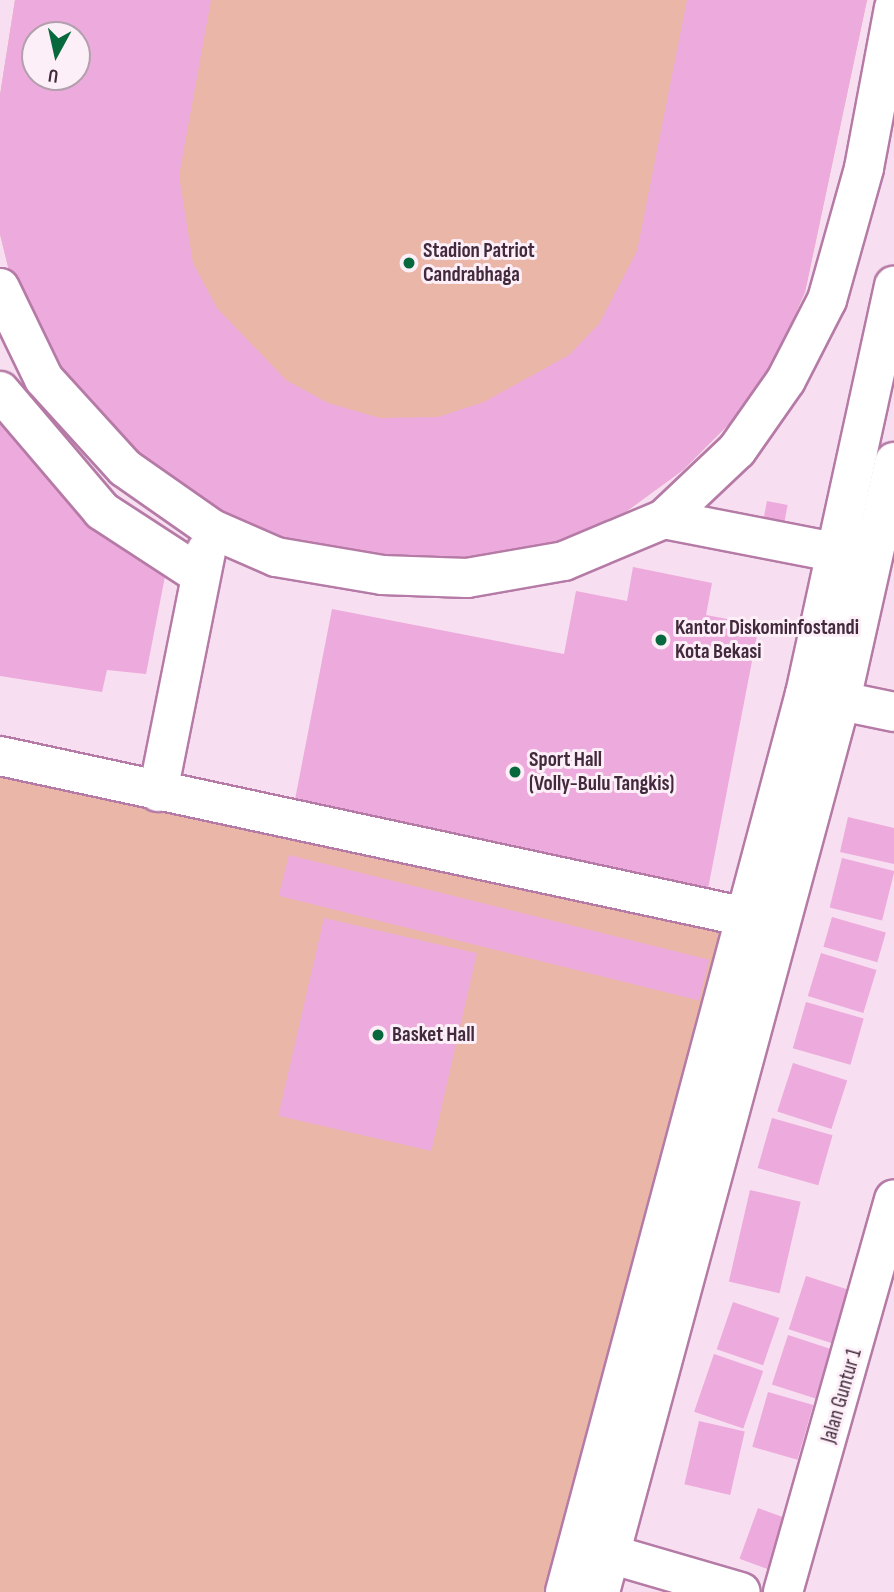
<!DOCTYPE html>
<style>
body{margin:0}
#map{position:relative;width:894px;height:1592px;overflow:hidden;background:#f7def0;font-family:"Sofia Sans Condensed",sans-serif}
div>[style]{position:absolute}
.green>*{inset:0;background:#e9b6a8}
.building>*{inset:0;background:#edaadc;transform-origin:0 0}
.roads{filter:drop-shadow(2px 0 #b57ba6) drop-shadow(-2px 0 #b57ba6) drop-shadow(0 2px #b57ba6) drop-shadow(0 -2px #b57ba6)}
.minor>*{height:38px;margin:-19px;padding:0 19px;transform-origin:19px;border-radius:19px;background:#fff}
.dots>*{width:19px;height:19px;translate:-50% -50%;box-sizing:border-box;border:4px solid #fceff8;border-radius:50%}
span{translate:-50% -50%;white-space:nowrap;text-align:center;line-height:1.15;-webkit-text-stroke:6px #fceff8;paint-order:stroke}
.poi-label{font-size:21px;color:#422a3c;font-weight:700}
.left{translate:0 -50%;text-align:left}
.street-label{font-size:21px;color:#422a3c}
.north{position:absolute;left:21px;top:21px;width:70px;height:70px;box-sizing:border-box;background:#fceff8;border:2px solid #b2a0ad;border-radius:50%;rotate:188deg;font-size:19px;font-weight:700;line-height:28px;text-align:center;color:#422a3c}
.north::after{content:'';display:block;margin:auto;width:24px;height:32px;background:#06683c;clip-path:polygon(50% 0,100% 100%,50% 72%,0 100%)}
</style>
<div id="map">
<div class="green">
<div style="clip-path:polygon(evenodd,15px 0,867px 0,805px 292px,775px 360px,734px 419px,683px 470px,616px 519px,15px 295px,0 234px,0 95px,15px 0,35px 35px,77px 35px,77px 77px,35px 77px,35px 35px)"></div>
<div style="clip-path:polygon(0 756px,726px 915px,565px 1592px,0 1592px)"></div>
</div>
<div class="building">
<div style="clip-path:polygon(evenodd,15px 0,211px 0,179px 176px,193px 263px,217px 308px,286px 380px,328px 403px,380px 418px,438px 417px,484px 402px,569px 355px,599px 324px,637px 251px,687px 0,867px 0,805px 292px,775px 360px,734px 419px,683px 470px,616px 519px,547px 549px,476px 567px,266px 549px,82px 417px,15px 295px,0 234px,0 95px,15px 0,35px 35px,77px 35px,77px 77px,35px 77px,35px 35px)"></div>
<div style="clip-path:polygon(0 401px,167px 566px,146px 674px,107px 670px,102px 692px,0 676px)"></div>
<div style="left:767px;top:501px;width:21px;height:19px;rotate:11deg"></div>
<div style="clip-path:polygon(633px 567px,712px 583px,706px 615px,759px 625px,707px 894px,292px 815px,332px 609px,564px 654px,576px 591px,627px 601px)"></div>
<div style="clip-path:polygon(848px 817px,894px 828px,894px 864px,840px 852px)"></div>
<div style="left:289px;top:855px;width:433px;height:42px;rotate:14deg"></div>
<div style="left:842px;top:858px;width:54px;height:51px;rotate:14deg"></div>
<div style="left:832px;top:917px;width:56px;height:31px;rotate:16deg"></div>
<div style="left:324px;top:918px;width:157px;height:203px;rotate:13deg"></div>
<div style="left:821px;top:953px;width:58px;height:45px;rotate:17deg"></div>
<div style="left:806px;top:1002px;width:60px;height:48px;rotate:16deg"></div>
<div style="left:793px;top:1063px;width:57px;height:51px;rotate:18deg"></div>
<div style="left:772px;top:1118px;width:63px;height:52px;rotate:16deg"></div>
<div style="left:750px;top:1190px;width:52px;height:94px;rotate:13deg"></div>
<div style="left:806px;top:1276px;width:48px;height:56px;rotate:18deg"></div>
<div style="left:733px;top:1302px;width:49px;height:50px;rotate:19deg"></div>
<div style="left:788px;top:1335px;width:49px;height:52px;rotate:18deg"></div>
<div style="left:714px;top:1354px;width:52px;height:61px;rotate:19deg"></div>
<div style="left:768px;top:1392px;width:47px;height:57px;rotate:16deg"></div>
<div style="left:699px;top:1421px;width:47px;height:65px;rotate:13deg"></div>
<div style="left:758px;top:1508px;width:35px;height:54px;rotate:20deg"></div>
</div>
<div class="roads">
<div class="minor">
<div style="left:0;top:288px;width:101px;rotate:64.2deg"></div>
<div style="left:44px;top:379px;width:120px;rotate:47.7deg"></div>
<div style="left:125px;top:468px;width:106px;rotate:35deg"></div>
<div style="left:212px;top:529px;width:70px;rotate:23.6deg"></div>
<div style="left:276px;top:557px;width:108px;rotate:9.6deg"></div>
<div style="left:382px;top:575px;width:85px;rotate:2deg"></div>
<div style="left:467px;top:578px;width:98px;rotate:-9.9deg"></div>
<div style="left:564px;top:561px;width:108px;rotate:-22.8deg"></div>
<div style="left:664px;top:519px;width:100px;rotate:-43.4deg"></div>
<div style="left:737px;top:450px;width:85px;rotate:-55deg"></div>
<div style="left:786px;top:380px;width:90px;rotate:-62.9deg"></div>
<div style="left:827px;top:300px;width:137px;rotate:-74.3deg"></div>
<div style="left:864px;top:168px;width:163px;rotate:-79.4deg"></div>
<div style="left:0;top:391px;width:157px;rotate:49.6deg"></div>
<div style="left:102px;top:511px;width:117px;rotate:33.1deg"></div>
<div style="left:664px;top:519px;width:173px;rotate:11deg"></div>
<div style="left:817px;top:696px;width:79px;rotate:11.7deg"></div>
<div style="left:0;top:756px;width:763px;rotate:12.18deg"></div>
<div style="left:158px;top:792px;width:246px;rotate:-78.7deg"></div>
<div style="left:610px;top:1554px;width:136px;rotate:16.2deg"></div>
<div style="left:565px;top:1592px;width:930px;rotate:-75.04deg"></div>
<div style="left:805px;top:694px;width:418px;rotate:-77.7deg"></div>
<div style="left:600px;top:1592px;width:924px;rotate:-74.88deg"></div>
<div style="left:841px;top:700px;width:244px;rotate:-77.4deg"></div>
<div style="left:783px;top:1592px;width:408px;rotate:-74.2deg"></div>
</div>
</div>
<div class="dots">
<div style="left:409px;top:263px;background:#06683c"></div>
<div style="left:661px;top:640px;background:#06683c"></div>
<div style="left:515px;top:772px;background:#06683c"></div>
<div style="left:378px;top:1035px;background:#06683c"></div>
</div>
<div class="poi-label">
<span class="left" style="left:423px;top:263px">Stadion Patriot<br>Candrabhaga</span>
<span class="left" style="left:675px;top:640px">Kantor Diskominfostandi<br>Kota Bekasi</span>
<span class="left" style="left:529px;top:772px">Sport Hall<br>(Volly-Bulu Tangkis)</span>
<span class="left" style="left:392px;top:1035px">Basket Hall</span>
</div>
<div class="street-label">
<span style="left:842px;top:1396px;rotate:-74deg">Jalan Guntur 1</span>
</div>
<div class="north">U</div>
</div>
